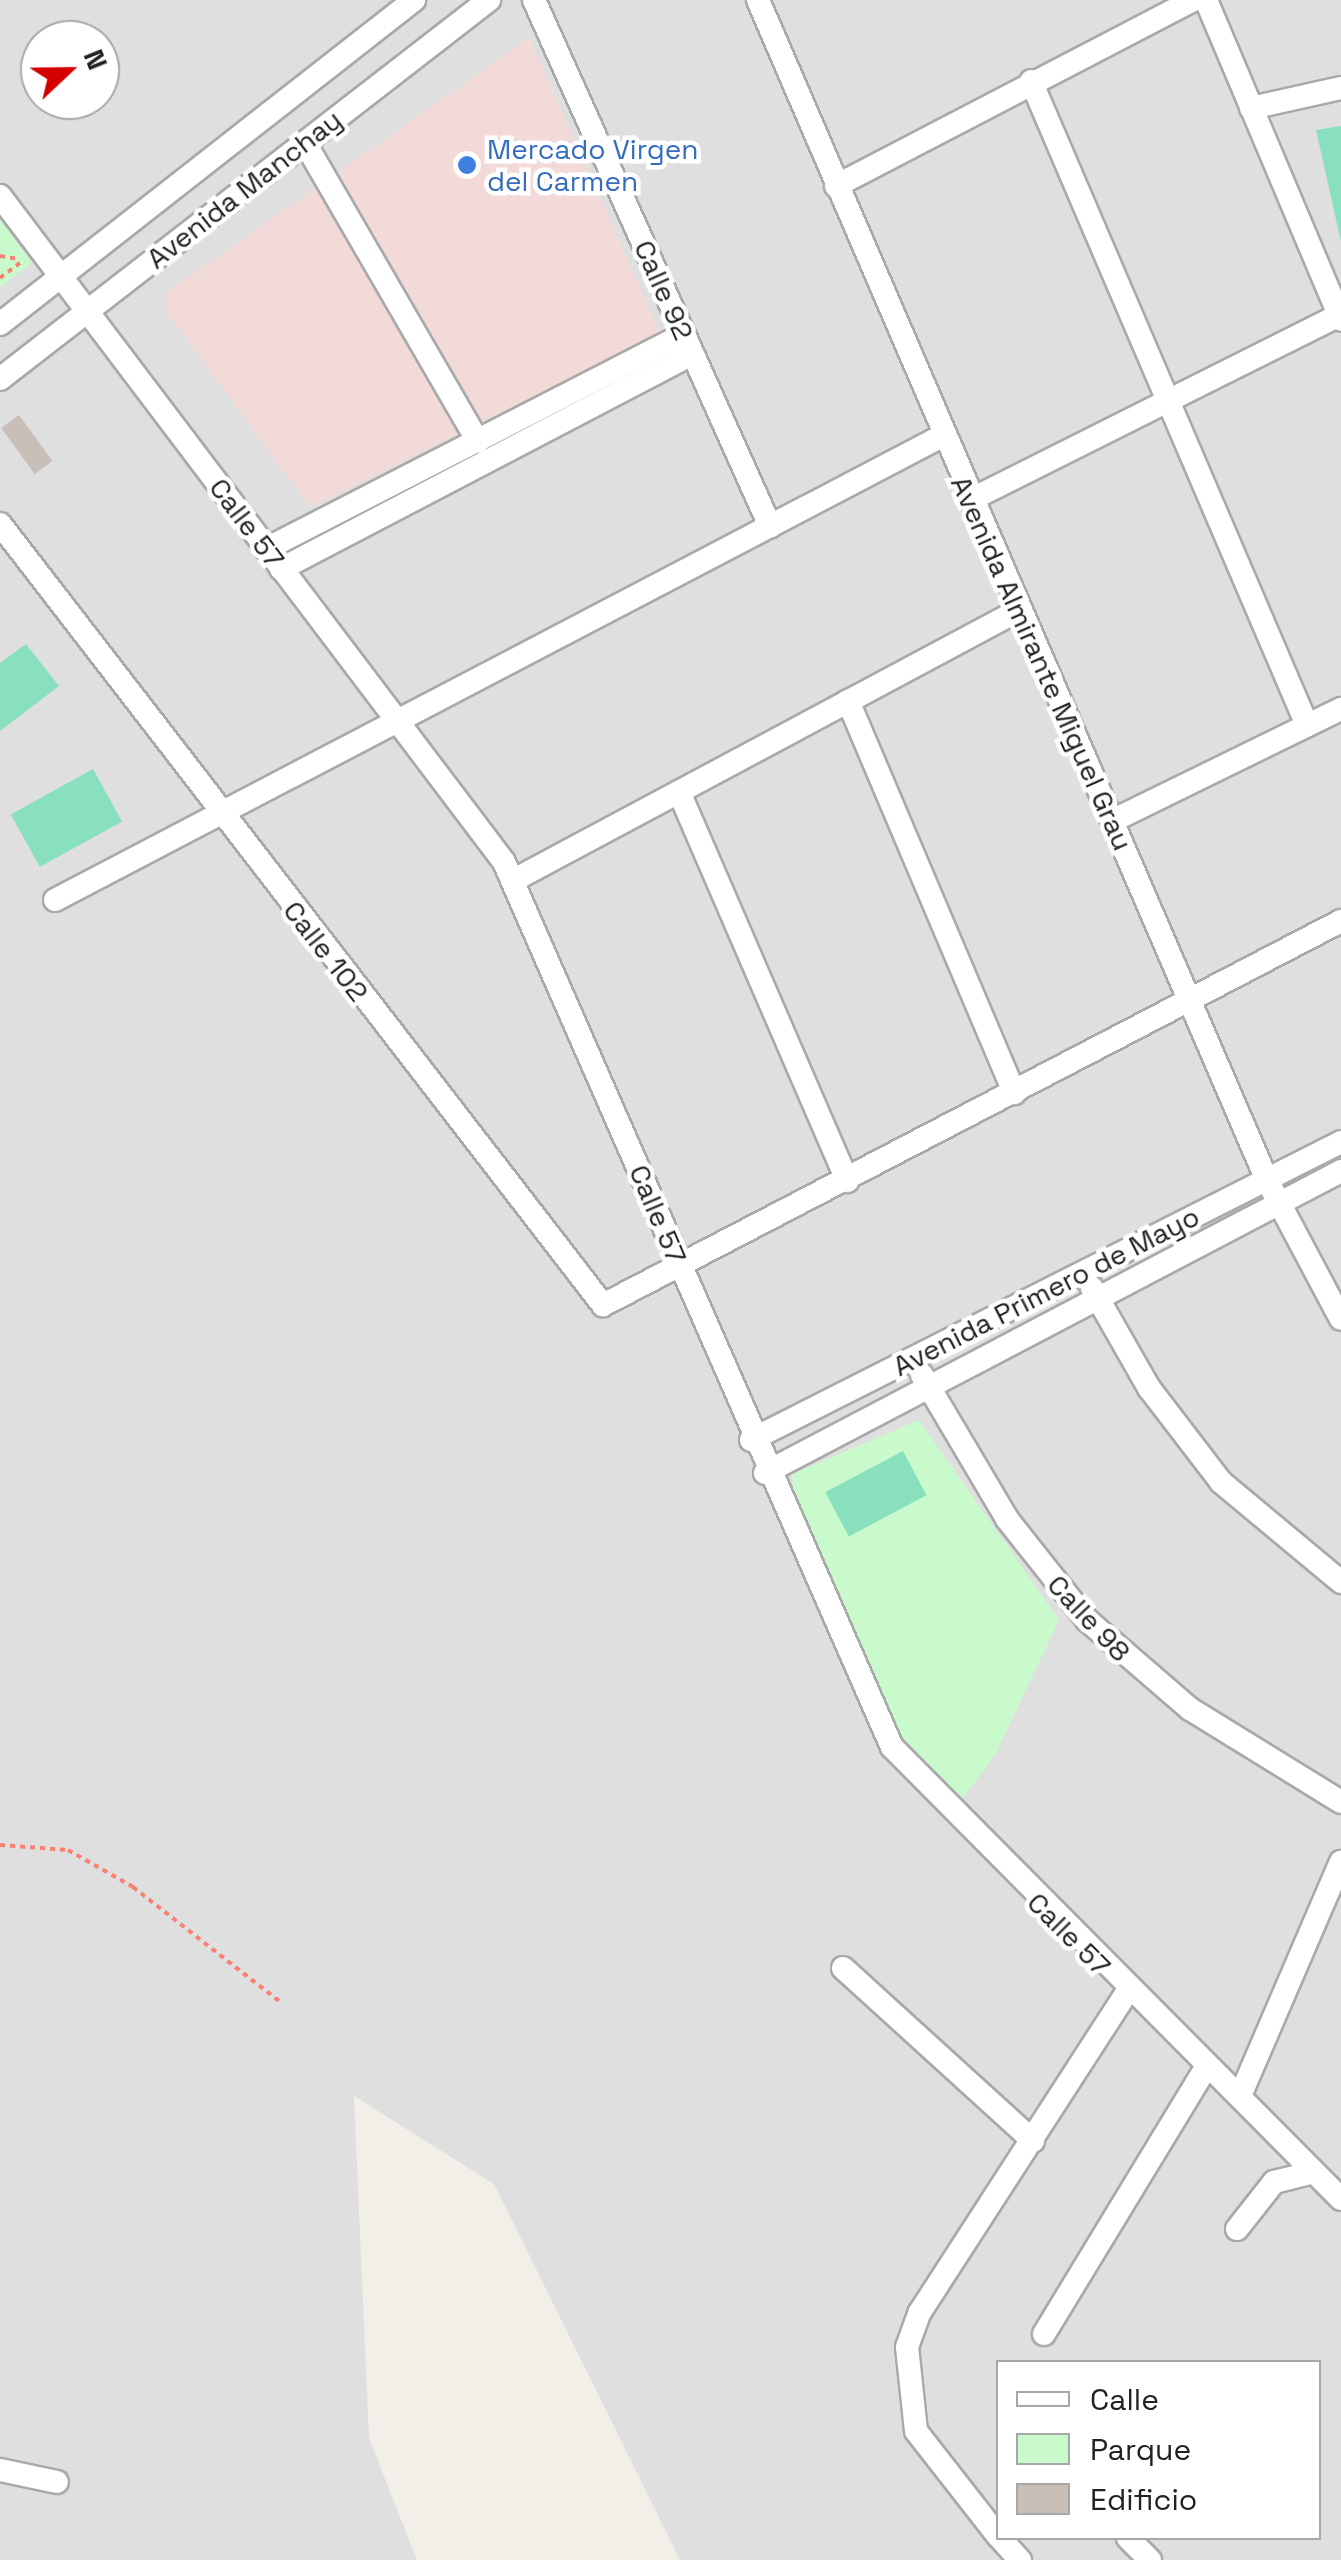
<!DOCTYPE html>
<style>
body{margin:0}
#map{position:relative;width:1341px;height:2560px;overflow:hidden;background:#f2efe9;font-family:"Space Grotesk",sans-serif}
div>[style]{position:absolute}
.residential>*{inset:0;background:#e0dfdf}
.commercial>*{inset:0;background:#f2dad9}
.park>*{inset:0;background:#c8facc}
.pitch>*{inset:0;background:#88e0be;transform-origin:0 0}
.building>*{inset:0;background:#c7bfb8;transform-origin:0 0}
.path>*{height:4px;margin-top:-2px;transform-origin:0;background:repeating-linear-gradient(90deg,#fa8072 0 5px,transparent 0 10px)}
.roads{filter:drop-shadow(2px 0 #a9a9a9) drop-shadow(-2px 0 #a9a9a9) drop-shadow(0 2px #a9a9a9) drop-shadow(0 -2px #a9a9a9)}
.minor>*{height:22px;margin:-11px;padding:0 11px;transform-origin:11px;border-radius:11px;background:#fff}
.dots>*{width:28px;height:28px;translate:-50% -50%;box-sizing:border-box;border:5px solid #fff;border-radius:50%}
span{translate:-50% -50%;white-space:nowrap;text-align:center;line-height:1.15;-webkit-text-stroke:9px #fff;paint-order:stroke}
.shop-label{font-size:28px;color:#366cbe}
.left{translate:0 -50%;text-align:left}
.street-label{font-size:28px;color:#222}
.legend{position:absolute;left:996px;top:2360px;width:325px;height:180px;box-sizing:border-box;background:#fff;border:2px solid #a7a7a7;margin:0;padding:12px 18px;list-style:none;font-size:30px;color:#222}
.legend li{display:flex;align-items:center;gap:20px;height:50px}
.legend b{width:50px;border:2px solid #a7a7a7}
.north{position:absolute;left:20px;top:20px;width:100px;height:100px;box-sizing:border-box;background:#fff;border:2px solid #a7a7a7;border-radius:50%;rotate:68deg;font-size:28px;font-weight:700;line-height:40px;text-align:center;color:#222}
.north::after{content:'';display:block;margin:auto;width:35px;height:45px;background:#d40000;clip-path:polygon(50% 0,100% 100%,50% 72%,0 100%)}
</style>
<div id="map">
<div class="residential">
<div style="clip-path:polygon(evenodd,0 0,1341px 0,1341px 2560px,680px 2560px,494px 2184px,354px 2096px,369px 2438px,417px 2560px,0 2560px,0 0,40px 40px,100px 40px,100px 100px,40px 100px,40px 40px,0 0,998px 2362px,1318px 2362px,1318px 2538px,998px 2538px,998px 2362px)"></div>
</div>
<div class="commercial">
<div style="clip-path:polygon(529px 38px,660px 333px,310px 507px,166px 311px,166px 293px)"></div>
</div>
<div class="park">
<div style="clip-path:polygon(0 220px,32px 263px,0 287px)"></div>
<div style="clip-path:polygon(919px 1420px,1059px 1620px,996px 1753px,957px 1806px,941px 1798px,892px 1727px,793px 1510px,792px 1474px)"></div>
</div>
<div class="pitch">
<div style="clip-path:polygon(1341px 126px,1341px 242px,1316px 130px)"></div>
<div style="clip-path:polygon(26px 644px,59px 686px,0 731px,0 663px)"></div>
<div style="left:93px;top:769px;width:60px;height:94px;rotate:61deg"></div>
<div style="left:903px;top:1451px;width:50px;height:88px;rotate:62deg"></div>
</div>
<div class="building">
<div style="left:19px;top:415px;width:57px;height:22px;rotate:54deg"></div>
</div>
<div class="path">
<div style="left:0;top:256px;width:20px;rotate:9deg"></div>
<div style="left:0;top:278px;width:30px;rotate:-37deg"></div>
<div style="left:0;top:1845px;width:68px;rotate:4.2deg"></div>
<div style="left:68px;top:1850px;width:75px;rotate:29.6deg"></div>
<div style="left:133px;top:1887px;width:185px;rotate:38deg"></div>
</div>
<div class="roads">
<div class="minor">
<div style="left:534px;top:0;width:577px;rotate:65.84deg"></div>
<div style="left:758px;top:0;width:1285px;rotate:66.67deg"></div>
<div style="left:1267px;top:1180px;width:157px;rotate:62deg"></div>
<div style="left:1206px;top:0;width:347px;rotate:67.1deg"></div>
<div style="left:1031px;top:81px;width:701px;rotate:66.8deg"></div>
<div style="left:1251px;top:108px;width:92px;rotate:-12.5deg"></div>
<div style="left:305px;top:143px;width:345px;rotate:59.9deg"></div>
<div style="left:836px;top:186px;width:403px;rotate:-27.5deg"></div>
<div style="left:0;top:196px;width:835px;rotate:52.88deg"></div>
<div style="left:504px;top:862px;width:966px;rotate:66.33deg"></div>
<div style="left:892px;top:1747px;width:637px;rotate:45.19deg"></div>
<div style="left:0;top:324px;width:526px;rotate:-38.05deg"></div>
<div style="left:0;top:379px;width:619px;rotate:-37.78deg"></div>
<div style="left:970px;top:500px;width:413px;rotate:-26.6deg"></div>
<div style="left:0;top:524px;width:987px;rotate:52.33deg"></div>
<div style="left:603px;top:1305px;width:832px;rotate:-27.49deg"></div>
<div style="left:266px;top:549px;width:470px;rotate:-27.2deg"></div>
<div style="left:281px;top:569px;width:464px;rotate:-27.6deg"></div>
<div style="left:848px;top:701px;width:426px;rotate:67deg"></div>
<div style="left:679px;top:792px;width:424px;rotate:66.6deg"></div>
<div style="left:1112px;top:821px;width:255px;rotate:-26.1deg"></div>
<div style="left:514px;top:880px;width:573px;rotate:-28.13deg"></div>
<div style="left:55px;top:900px;width:1001px;rotate:-27.61deg"></div>
<div style="left:1092px;top:1288px;width:115px;rotate:60.3deg"></div>
<div style="left:1149px;top:1388px;width:118px;rotate:52.5deg"></div>
<div style="left:1221px;top:1482px;width:156px;rotate:39.8deg"></div>
<div style="left:922px;top:1375px;width:167px;rotate:59.4deg"></div>
<div style="left:1007px;top:1519px;width:129px;rotate:51.6deg"></div>
<div style="left:1087px;top:1620px;width:136px;rotate:40.8deg"></div>
<div style="left:1190px;top:1709px;width:177px;rotate:31.6deg"></div>
<div style="left:751px;top:1440px;width:661px;rotate:-26.8deg"></div>
<div style="left:765px;top:1473px;width:650px;rotate:-27.67deg"></div>
<div style="left:843px;top:1968px;width:257px;rotate:42.3deg"></div>
<div style="left:1240px;top:2096px;width:255px;rotate:-66.7deg"></div>
<div style="left:1237px;top:2229px;width:60px;rotate:-51.8deg"></div>
<div style="left:1274px;top:2182px;width:41px;rotate:-14deg"></div>
<div style="left:1044px;top:2334px;width:314px;rotate:-58.7deg"></div>
<div style="left:0;top:2470px;width:58px;rotate:11.9deg"></div>
<div style="left:998px;top:2536px;width:133px;rotate:-128deg"></div>
<div style="left:916px;top:2431px;width:84px;rotate:-96.1deg"></div>
<div style="left:907px;top:2347px;width:37px;rotate:-70deg"></div>
<div style="left:920px;top:2312px;width:381px;rotate:-57.1deg"></div>
<div style="left:1000px;top:2538px;width:30px;rotate:48deg"></div>
<div style="left:1128px;top:2538px;width:31px;rotate:45deg"></div>
</div>
</div>
<div class="dots">
<div style="left:467px;top:165px;background:#3f7fe0"></div>
</div>
<div class="shop-label">
<span class="left" style="left:487px;top:165px">Mercado Virgen<br>del Carmen</span>
</div>
<div class="street-label">
<span style="left:244px;top:189px;rotate:-38deg">Avenida Manchay</span>
<span style="left:664px;top:290px;rotate:66deg">Calle 92</span>
<span style="left:247px;top:523px;rotate:53deg">Calle 57</span>
<span style="left:1042px;top:663px;rotate:66deg">Avenida Almirante Miguel Grau</span>
<span style="left:326px;top:951px;rotate:52deg">Calle 102</span>
<span style="left:658px;top:1214px;rotate:67deg">Calle 57</span>
<span style="left:1046px;top:1291px;rotate:-27deg">Avenida Primero de Mayo</span>
<span style="left:1089px;top:1618px;rotate:47deg">Calle 98</span>
<span style="left:1069px;top:1934px;rotate:45deg">Calle 57</span>
</div>
<ul class="legend">
<li><b style="height:12px;background:#fff"></b>Calle</li>
<li><b style="height:28px;background:#c8facc"></b>Parque</li>
<li><b style="height:28px;background:#c7bfb8"></b>Edificio</li>
</ul>
<div class="north">N</div>
</div>
